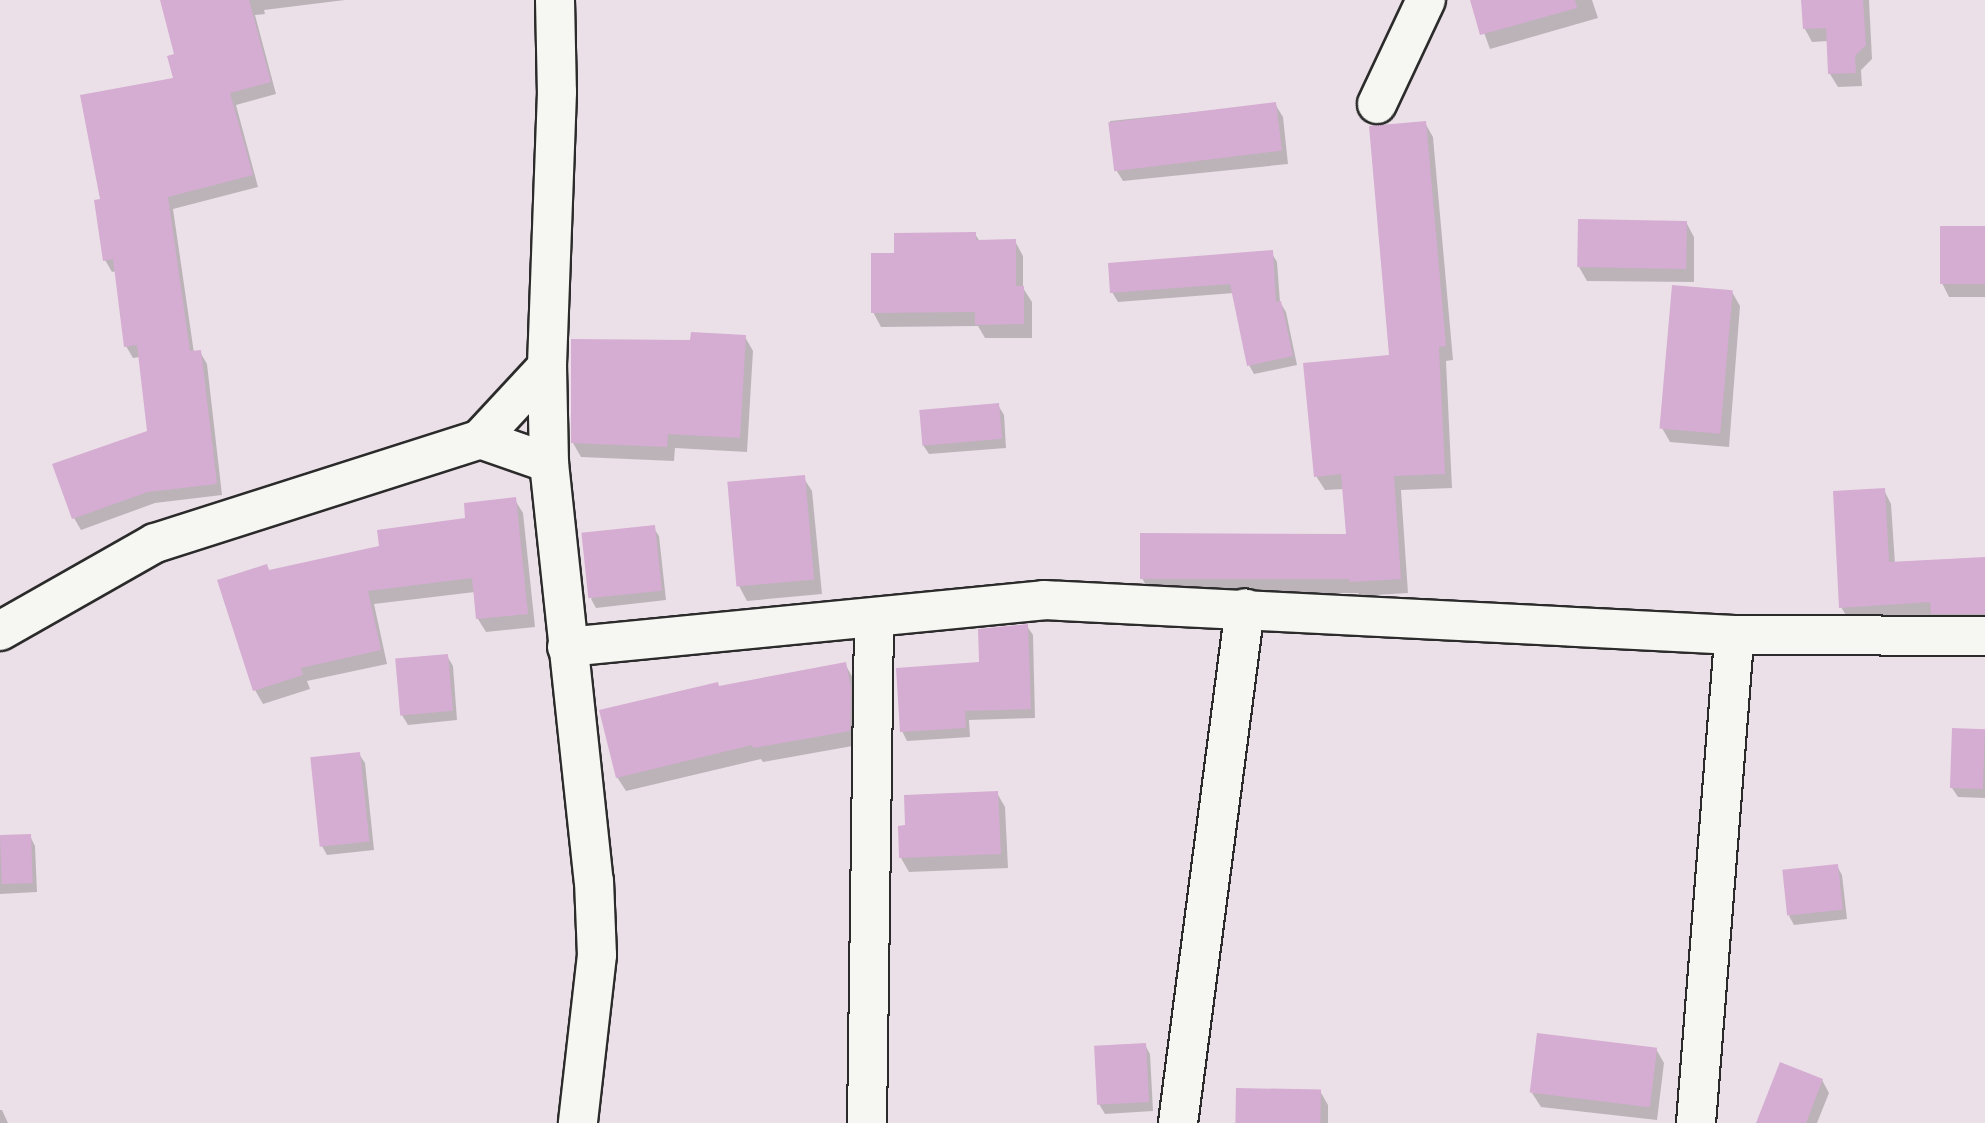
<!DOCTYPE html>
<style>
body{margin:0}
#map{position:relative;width:1985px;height:1123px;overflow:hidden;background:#ece0e8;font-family:Sriracha,sans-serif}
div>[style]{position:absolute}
.shadow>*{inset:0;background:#0003}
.building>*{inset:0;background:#d5acd2;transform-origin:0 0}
.roads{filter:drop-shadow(2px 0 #2b2b2b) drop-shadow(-2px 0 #2b2b2b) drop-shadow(0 2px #2b2b2b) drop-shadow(0 -2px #2b2b2b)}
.minor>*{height:38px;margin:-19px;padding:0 19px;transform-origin:19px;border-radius:19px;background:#f6f6f2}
span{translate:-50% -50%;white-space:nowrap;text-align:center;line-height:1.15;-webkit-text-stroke:8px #f6f6f2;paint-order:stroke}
</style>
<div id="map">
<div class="shadow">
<div style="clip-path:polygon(162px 0,345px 0,264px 10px,265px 14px,255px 15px,276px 94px,236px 105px,258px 187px,173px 209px,194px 353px,200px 352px,207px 364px,222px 495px,155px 503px,81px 530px,74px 518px,149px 432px,140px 357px,133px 358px,126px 346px,116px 271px,112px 272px,105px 260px,102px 201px,175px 79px,177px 55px)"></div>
<div style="clip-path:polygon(1472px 0,1592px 0,1598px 18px,1490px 49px)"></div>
<div style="clip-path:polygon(1803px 0,1869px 0,1872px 59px,1861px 70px,1862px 86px,1838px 87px,1830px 74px,1828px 41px,1812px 42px,1805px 29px)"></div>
<div style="clip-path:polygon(1275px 104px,1283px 117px,1288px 164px,1123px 181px,1115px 168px,1110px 121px)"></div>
<div style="clip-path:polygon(1425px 123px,1433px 137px,1453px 360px,1446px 361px,1452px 488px,1401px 490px,1408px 593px,1360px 596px,1358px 593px,1150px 593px,1142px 578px,1348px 536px,1344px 489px,1325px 490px,1316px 476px,1391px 357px)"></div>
<div style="clip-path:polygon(1686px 222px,1694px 237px,1694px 282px,1587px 281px,1579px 267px)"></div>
<div style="clip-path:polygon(1985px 228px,1985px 297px,1949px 297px,1942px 283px)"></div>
<div style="clip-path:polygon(975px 234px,980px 242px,1015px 241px,1023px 256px,1023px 288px,1032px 302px,1032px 338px,985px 338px,978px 326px,881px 327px,873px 312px,896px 255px)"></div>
<div style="clip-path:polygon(1271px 252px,1277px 262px,1280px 302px,1286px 312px,1297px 365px,1254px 374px,1249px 365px,1234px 293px,1118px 302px,1112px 292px)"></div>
<div style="clip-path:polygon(1732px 292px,1740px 306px,1729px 447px,1670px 442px,1662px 428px)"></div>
<div style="clip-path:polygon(745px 337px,753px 351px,747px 452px,675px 448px,674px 461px,581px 457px,573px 443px,692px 342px)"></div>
<div style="clip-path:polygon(998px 405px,1004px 415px,1006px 448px,929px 454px,923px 445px)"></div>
<div style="clip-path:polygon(803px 477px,812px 491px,822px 594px,747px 601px,739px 586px)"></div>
<div style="clip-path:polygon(1884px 490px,1891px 504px,1895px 564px,1985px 559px,1985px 629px,1941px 627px,1934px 615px,1849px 620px,1841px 607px)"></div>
<div style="clip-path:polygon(515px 500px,523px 513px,535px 627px,486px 632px,478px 619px,475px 592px,374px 604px,387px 664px,307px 681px,310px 689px,263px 704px,255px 690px,270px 572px,382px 548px,467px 520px)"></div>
<div style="clip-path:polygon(653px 527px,659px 536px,666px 600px,596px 608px,591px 599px)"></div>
<div style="clip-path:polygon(1027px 626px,1033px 635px,1035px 718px,969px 720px,970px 737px,907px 741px,902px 731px)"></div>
<div style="clip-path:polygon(447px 656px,453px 666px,457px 720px,408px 725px,402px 715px)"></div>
<div style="clip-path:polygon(845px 664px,853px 678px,858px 704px,858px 745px,763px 762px,761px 759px,626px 791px,617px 777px,719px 688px)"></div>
<div style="clip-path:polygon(1985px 731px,1985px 798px,1958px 797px,1952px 788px)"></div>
<div style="clip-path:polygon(359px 754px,365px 763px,374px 850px,327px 855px,322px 846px)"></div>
<div style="clip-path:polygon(997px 793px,1005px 807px,1008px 868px,909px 872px,901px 858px)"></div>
<div style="clip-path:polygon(30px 836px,35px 846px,37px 892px,0 894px,0 838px)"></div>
<div style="clip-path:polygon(1837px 866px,1842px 875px,1847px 919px,1794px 925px,1789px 916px)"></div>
<div style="clip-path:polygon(1145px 1045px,1150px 1054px,1153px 1111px,1105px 1114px,1099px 1104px)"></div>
<div style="clip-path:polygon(1656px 1049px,1664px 1063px,1657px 1120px,1541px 1107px,1532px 1093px)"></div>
<div style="clip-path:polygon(1822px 1080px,1829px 1093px,1817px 1123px,1759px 1123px)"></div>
<div style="clip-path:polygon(1320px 1091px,1328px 1105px,1328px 1123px,1237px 1123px)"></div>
<div style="clip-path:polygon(0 1110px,2px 1110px,8px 1123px,0 1123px)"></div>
</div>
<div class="building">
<div style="clip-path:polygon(160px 0,249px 0,271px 82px,230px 93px,253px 175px,168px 197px,190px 351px,201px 350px,217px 484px,148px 492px,72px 519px,52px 464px,147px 431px,137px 345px,124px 347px,113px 259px,103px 261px,94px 200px,100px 199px,80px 95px,173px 78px,167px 56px,174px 54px)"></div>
<div style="clip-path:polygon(1470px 0,1575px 0,1577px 8px,1480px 35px)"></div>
<div style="clip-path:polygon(1801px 0,1863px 0,1866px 45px,1855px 56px,1856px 73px,1828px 74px,1826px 28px,1803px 29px)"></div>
<div style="left:1276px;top:102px;width:49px;height:169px;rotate:83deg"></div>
<div style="clip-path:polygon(1426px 121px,1446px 346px,1439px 347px,1445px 474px,1394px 476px,1401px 579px,1350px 582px,1349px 579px,1140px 579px,1140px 533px,1346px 534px,1341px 474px,1314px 477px,1303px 363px,1389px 355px,1369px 126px)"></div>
<div style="left:1578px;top:219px;width:109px;height:48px;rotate:1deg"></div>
<div style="left:1940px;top:226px;width:45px;height:58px"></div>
<div style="clip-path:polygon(976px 232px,976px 240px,1016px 239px,1016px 286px,1024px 286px,1024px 324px,975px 325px,975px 312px,871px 313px,871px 253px,894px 253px,894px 233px)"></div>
<div style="clip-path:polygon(1273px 250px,1276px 302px,1281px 301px,1293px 356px,1247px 366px,1230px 284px,1110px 293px,1108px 263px)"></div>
<div style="left:1672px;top:285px;width:61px;height:144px;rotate:5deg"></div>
<div style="clip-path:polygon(691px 332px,746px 335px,740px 438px,668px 434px,667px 447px,571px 443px,571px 339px,690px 340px)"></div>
<div style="left:999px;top:403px;width:36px;height:80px;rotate:85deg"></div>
<div style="left:805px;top:475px;width:105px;height:78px;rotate:85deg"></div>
<div style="clip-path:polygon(1885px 488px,1889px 562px,1985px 557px,1985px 614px,1931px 614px,1930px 602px,1839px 608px,1833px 491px)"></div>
<div style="clip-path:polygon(516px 497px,528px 614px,476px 619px,472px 578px,368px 591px,381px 650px,301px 668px,303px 675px,253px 691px,217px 580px,267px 564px,269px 570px,379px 546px,377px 530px,465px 518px,464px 503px)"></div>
<div style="left:655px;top:525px;width:66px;height:74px;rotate:84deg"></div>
<div style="clip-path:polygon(1028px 624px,1031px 709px,965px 711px,966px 728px,900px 732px,896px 668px,979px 662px,978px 629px)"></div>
<div style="left:448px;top:654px;width:57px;height:53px;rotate:85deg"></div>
<div style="clip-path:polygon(846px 662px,851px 688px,850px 731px,753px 748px,752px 745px,616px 778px,599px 710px,718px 682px,719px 686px)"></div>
<div style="left:1952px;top:728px;width:33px;height:60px;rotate:2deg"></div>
<div style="left:360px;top:752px;width:90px;height:50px;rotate:84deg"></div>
<div style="clip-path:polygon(998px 791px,1001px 854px,899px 858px,898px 826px,905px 825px,904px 795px)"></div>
<div style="left:31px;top:834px;width:49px;height:31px;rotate:88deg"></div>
<div style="left:1838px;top:864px;width:46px;height:56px;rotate:84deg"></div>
<div style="left:1537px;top:1033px;width:121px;height:60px;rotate:7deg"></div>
<div style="left:1146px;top:1043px;width:59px;height:52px;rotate:87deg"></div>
<div style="clip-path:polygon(1780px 1062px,1823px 1079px,1806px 1123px,1756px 1123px)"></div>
<div style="left:1236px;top:1088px;width:85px;height:35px;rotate:1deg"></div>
</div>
<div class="roads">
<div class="minor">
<div style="left:555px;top:0;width:92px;rotate:88.8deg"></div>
<div style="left:557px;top:92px;width:275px;rotate:92.1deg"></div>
<div style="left:547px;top:367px;width:96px;rotate:88.8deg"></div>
<div style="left:549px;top:463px;width:420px;rotate:83.9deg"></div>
<div style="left:594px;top:881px;width:74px;rotate:87.7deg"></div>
<div style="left:597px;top:955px;width:169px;rotate:96.5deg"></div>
<div style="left:1377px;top:104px;width:115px;rotate:-64.8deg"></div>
<div style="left:480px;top:439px;width:73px;rotate:19.2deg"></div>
<div style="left:0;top:631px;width:178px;rotate:-29.6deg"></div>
<div style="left:155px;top:543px;width:341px;rotate:-17.7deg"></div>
<div style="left:480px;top:439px;width:98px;rotate:-47.1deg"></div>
<div style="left:567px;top:647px;width:479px;rotate:-5.6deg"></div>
<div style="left:1044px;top:600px;width:691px;rotate:2.9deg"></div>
<div style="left:1734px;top:635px;width:251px;rotate:0.2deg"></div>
<div style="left:867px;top:1123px;width:503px;rotate:-89.2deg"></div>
<div style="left:1178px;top:1123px;width:519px;rotate:-82.59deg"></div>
<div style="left:1696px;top:1123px;width:489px;rotate:-85.5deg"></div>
</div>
</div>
</div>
